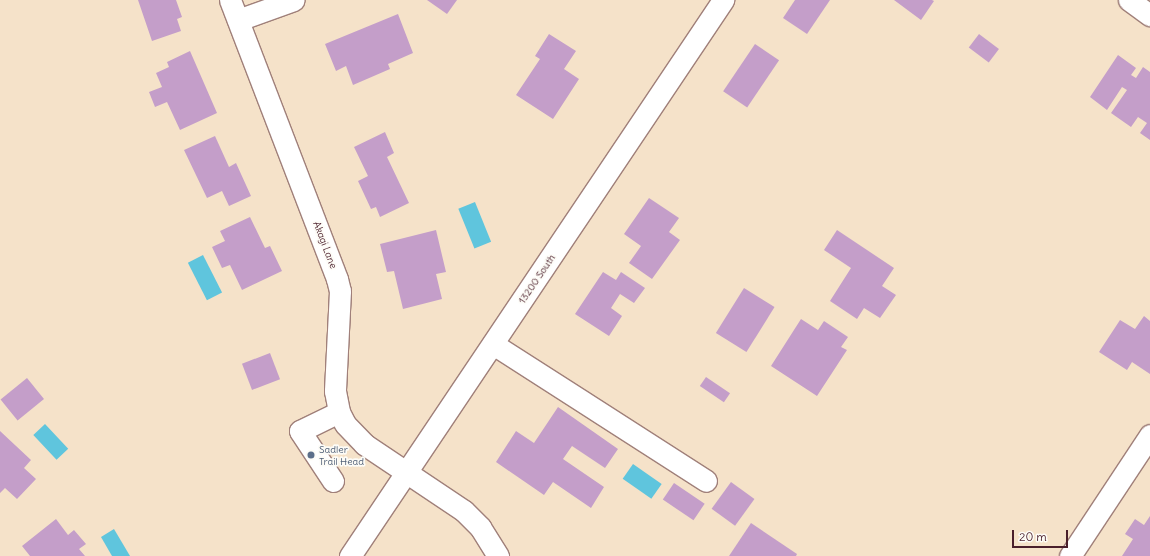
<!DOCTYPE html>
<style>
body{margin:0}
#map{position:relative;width:1150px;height:556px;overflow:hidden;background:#f5e2c9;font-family:Delius,sans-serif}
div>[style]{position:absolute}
.water>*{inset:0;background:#5fc5dd;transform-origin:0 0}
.building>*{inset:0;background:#c49ec9;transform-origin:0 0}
.roads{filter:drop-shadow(1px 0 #a0807a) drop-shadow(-1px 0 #a0807a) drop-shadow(0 1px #a0807a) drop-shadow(0 -1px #a0807a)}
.minor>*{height:21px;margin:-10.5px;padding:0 10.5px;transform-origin:10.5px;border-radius:10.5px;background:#fff}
.dots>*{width:11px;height:11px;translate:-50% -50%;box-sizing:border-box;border:2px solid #fdfcf7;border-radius:50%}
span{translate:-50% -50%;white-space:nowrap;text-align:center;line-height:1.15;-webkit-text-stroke:3.5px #fdfcf7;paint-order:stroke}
.street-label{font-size:10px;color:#4a1f2b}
.service-label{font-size:10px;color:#4e5e75}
.left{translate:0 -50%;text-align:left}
.scale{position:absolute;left:1012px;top:530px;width:56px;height:18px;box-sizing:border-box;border:2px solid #4a1f2b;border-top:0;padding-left:5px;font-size:12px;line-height:14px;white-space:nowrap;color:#4a1f2b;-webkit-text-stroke:3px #fdfcf7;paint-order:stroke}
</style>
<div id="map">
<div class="water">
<div style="left:475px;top:202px;width:43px;height:18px;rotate:68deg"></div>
<div style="left:203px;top:255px;width:42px;height:17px;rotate:63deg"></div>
<div style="left:45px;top:424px;width:34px;height:16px;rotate:47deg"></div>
<div style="left:633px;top:464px;width:35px;height:18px;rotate:35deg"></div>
<div style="clip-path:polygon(114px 529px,130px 556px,112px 556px,101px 537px)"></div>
</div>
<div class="building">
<div style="clip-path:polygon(138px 0,176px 0,182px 17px,177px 19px,181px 31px,152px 41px)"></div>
<div style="clip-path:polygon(427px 0,457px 0,447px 14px)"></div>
<div style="clip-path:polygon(795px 0,830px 0,807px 34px,783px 18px)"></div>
<div style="clip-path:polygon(894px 0,932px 0,934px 1px,921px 20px)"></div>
<div style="clip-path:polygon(398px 14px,413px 53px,388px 64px,390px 69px,353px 85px,346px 66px,336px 71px,325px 44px)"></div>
<div style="clip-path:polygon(549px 34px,576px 51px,564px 69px,579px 79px,553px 119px,516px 95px,540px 59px,535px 56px)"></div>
<div style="left:979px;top:34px;width:25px;height:17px;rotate:37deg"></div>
<div style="left:755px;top:44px;width:29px;height:57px;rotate:34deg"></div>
<div style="clip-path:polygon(190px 51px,217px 113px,180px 130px,167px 102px,155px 107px,149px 92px,162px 87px,156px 73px,169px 67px,167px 62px)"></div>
<div style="clip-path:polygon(1118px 55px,1136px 68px,1131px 75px,1136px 78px,1143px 67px,1150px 72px,1150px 140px,1140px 133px,1147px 123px,1138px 117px,1131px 127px,1111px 113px,1127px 90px,1122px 87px,1107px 110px,1090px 97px)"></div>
<div style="clip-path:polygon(385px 132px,394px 153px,387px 157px,409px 203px,380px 217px,376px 207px,371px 209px,358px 181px,368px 176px,354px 147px)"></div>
<div style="clip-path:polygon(215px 136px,229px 167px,236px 163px,251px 196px,229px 206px,222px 191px,207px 198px,184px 150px)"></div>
<div style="clip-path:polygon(649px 198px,679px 218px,669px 232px,680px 240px,652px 279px,629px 263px,641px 246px,624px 234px)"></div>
<div style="clip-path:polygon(250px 217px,265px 248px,270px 246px,282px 271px,242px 290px,230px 265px,222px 268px,212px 247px,225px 241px,220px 231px)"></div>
<div style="clip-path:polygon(436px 230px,446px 272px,436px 274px,442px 299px,403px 309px,394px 271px,387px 272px,380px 244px)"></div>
<div style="clip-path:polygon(837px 230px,894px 268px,882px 286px,896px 295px,880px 318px,864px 308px,857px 319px,830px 301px,851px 268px,824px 250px)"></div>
<div style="clip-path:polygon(603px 272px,616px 280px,621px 272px,645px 288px,634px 303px,620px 294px,611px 308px,622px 316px,609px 336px,575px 314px)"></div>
<div style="left:744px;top:288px;width:36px;height:53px;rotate:32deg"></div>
<div style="clip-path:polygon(1144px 316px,1150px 321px,1150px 374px,1132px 362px,1127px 370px,1099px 352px,1120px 320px,1135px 329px)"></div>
<div style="clip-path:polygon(801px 319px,818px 330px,824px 321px,848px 337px,841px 347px,847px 350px,817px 396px,771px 366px)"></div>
<div style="left:270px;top:353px;width:28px;height:30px;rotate:69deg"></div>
<div style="left:706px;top:377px;width:29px;height:11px;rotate:34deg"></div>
<div style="left:27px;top:378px;width:27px;height:34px;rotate:51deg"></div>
<div style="clip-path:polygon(558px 407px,618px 449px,605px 468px,572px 446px,563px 459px,604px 487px,591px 508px,553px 482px,544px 495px,496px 462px,516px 431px,534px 443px)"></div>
<div style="clip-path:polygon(0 431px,31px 460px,24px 468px,36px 479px,17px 499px,5px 488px,0 493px)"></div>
<div style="left:731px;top:482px;width:29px;height:33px;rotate:36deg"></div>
<div style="left:674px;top:483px;width:37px;height:20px;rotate:34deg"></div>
<div style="clip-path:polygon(1150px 516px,1150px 556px,1122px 556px,1133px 539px,1125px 534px,1135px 519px,1144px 525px)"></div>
<div style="clip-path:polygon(56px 519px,68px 535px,74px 530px,86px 544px,79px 549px,85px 556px,30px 556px,22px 546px)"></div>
<div style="clip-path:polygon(751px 523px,797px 554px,796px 556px,729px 556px)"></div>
</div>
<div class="roads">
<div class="minor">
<div style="left:230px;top:0;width:299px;rotate:69deg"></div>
<div style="left:337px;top:279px;width:12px;rotate:76deg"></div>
<div style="left:340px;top:291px;width:100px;rotate:92.9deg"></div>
<div style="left:335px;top:391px;width:21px;rotate:79deg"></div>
<div style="left:339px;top:412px;width:13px;rotate:63deg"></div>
<div style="left:345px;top:424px;width:28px;rotate:46deg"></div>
<div style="left:364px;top:444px;width:120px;rotate:33.8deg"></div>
<div style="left:464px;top:511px;width:23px;rotate:45deg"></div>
<div style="left:480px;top:527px;width:34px;rotate:58deg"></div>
<div style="left:1129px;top:0;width:26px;rotate:36deg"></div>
<div style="left:238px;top:20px;width:59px;rotate:-19.7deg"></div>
<div style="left:493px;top:344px;width:253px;rotate:32.7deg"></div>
<div style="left:333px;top:481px;width:60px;rotate:-123.4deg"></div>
<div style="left:300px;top:431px;width:43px;rotate:-26deg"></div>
<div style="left:350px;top:556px;width:670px;rotate:-56.14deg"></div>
<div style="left:1070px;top:556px;width:145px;rotate:-56.5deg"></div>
</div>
</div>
<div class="dots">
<div style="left:311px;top:455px;background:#5c6f8a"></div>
</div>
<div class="street-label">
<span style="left:325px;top:245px;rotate:69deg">Akagi Lane</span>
<span style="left:537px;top:279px;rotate:-56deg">13200 South</span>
</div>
<div class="service-label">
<span class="left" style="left:319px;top:455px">Sadler<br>Trail Head</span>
</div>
<div class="scale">20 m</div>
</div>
